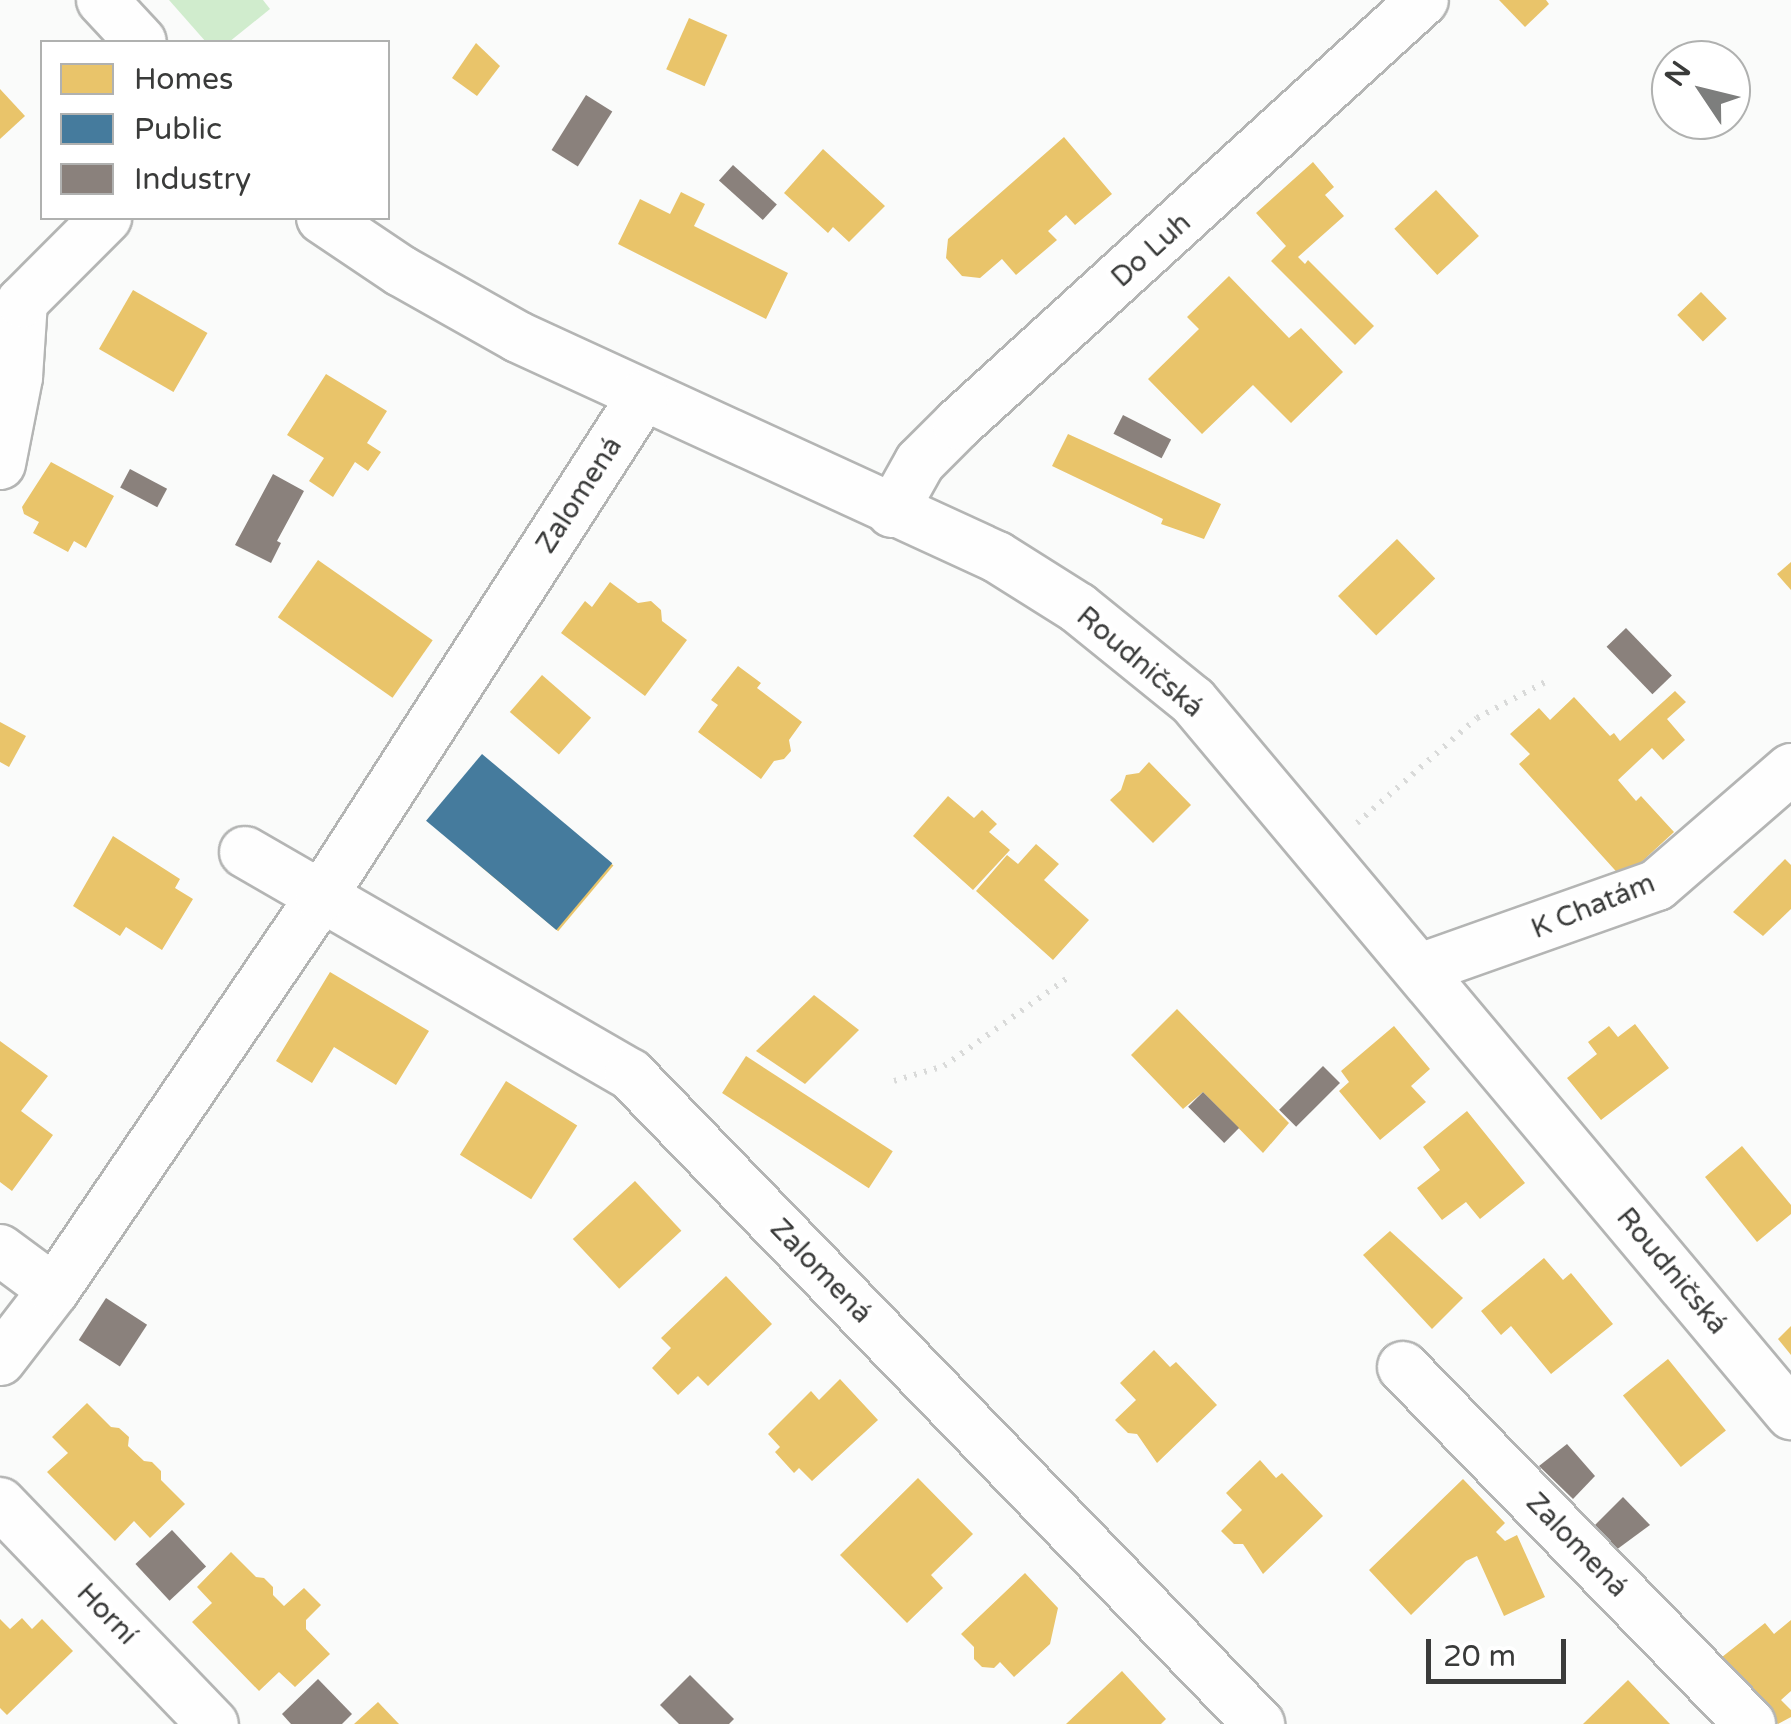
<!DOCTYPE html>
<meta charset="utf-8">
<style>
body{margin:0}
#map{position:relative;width:1791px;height:1724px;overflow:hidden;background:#fafbfa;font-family:"Varela Round",sans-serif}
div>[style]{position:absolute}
.green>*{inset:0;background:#d0eccd}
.homes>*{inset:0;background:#e9c46a;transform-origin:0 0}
.public>*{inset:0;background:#457b9d;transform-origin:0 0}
.industry>*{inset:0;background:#8a817c;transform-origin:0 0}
.path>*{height:6px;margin-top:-3px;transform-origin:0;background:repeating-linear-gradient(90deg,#d9dad9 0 2.5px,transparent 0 10.5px)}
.roads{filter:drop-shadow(2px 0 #b4b5b4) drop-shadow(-2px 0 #b4b5b4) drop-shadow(0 2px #b4b5b4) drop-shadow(0 -2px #b4b5b4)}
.minor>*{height:50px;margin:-25px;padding:0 25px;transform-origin:25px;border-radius:25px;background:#fefefe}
span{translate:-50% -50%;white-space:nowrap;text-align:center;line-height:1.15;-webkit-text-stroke:10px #fff;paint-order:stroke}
.street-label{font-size:28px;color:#3a3b3a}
.legend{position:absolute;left:40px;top:40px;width:350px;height:180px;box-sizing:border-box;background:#fff;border:2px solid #b0b1b0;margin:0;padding:12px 18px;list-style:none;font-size:30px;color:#3a3b3a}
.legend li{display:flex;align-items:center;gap:20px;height:50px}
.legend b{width:50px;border:2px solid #b0b1b0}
.north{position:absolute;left:1651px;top:40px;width:100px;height:100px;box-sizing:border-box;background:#fff;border:2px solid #b0b1b0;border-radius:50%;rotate:305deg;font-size:28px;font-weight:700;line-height:40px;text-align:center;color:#3a3b3a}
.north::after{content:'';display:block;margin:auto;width:35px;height:45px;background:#7d7e7d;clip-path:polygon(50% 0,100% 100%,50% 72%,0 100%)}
.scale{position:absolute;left:1426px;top:1639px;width:140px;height:45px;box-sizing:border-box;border:5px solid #3a3b3a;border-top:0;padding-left:12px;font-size:30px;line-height:35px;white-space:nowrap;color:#3a3b3a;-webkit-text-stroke:8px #fff;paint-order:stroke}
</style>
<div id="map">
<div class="green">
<div style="clip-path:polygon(169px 0,263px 0,270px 9px,229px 42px,206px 42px)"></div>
</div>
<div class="homes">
<div style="clip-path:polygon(1499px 0,1546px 0,1549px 4px,1525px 27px)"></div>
<div style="left:689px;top:18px;width:42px;height:56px;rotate:24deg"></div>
<div style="clip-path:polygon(476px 43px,500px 66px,477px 96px,452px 78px)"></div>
<div style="clip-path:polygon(0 89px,25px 116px,0 139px)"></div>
<div style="clip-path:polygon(1064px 137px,1112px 194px,1075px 225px,1066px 215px,1048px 231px,1057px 240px,1016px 275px,1002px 259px,980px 278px,962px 276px,946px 258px,948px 239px)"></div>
<div style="clip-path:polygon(823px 149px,885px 206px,849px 242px,833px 227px,828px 233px,784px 193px)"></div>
<div style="clip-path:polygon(1313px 162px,1334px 187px,1325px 195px,1344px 216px,1298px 257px,1305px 264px,1308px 260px,1374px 326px,1355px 345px,1271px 261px,1286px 246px,1256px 213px)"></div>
<div style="left:1436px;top:190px;width:63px;height:57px;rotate:47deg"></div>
<div style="clip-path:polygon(681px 192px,705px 204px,694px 226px,788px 273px,766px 319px,618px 244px,640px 199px,670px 214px)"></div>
<div style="clip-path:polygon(1229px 276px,1289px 338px,1301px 328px,1343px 372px,1291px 423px,1253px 385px,1202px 434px,1148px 379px,1199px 329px,1187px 317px)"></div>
<div style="left:133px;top:290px;width:86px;height:68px;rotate:30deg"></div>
<div style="left:1701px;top:292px;width:37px;height:33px;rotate:46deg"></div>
<div style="clip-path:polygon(326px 374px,387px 411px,367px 443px,381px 452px,368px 471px,355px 462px,333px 497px,309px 481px,324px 458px,287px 435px)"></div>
<div style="clip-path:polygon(1068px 434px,1221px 504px,1204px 539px,1161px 524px,1163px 519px,1052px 466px)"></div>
<div style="clip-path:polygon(51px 462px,114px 496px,86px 548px,74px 541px,68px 552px,33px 533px,39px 522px,24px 514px,22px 507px)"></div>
<div style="left:1397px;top:539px;width:55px;height:82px;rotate:46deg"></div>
<div style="left:318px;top:560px;width:140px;height:70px;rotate:35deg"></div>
<div style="clip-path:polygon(1791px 562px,1791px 590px,1777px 574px)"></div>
<div style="clip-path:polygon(610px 582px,638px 603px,651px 601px,661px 610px,662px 621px,687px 640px,645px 696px,561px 633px,585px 601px,592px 607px)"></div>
<div style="clip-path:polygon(738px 666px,761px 683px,757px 688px,802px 722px,789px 740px,791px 751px,784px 759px,774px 761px,761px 779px,698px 732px,718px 705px,711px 700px)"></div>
<div style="left:542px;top:675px;width:65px;height:49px;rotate:41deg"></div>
<div style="clip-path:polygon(1675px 691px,1686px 702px,1667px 719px,1685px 740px,1663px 760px,1652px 748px,1618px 780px,1636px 801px,1641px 796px,1674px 832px,1623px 879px,1519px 764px,1530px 754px,1510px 734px,1539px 708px,1550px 720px,1574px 697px,1610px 736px,1614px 733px,1620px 741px)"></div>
<div style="clip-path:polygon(0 722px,26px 736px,9px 767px,0 762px)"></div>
<div style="clip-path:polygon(1149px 762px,1191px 805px,1153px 843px,1110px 800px,1121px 790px,1126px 775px,1139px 773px)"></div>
<div style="clip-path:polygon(948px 796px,974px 818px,982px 810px,997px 824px,989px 832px,1010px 850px,973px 890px,913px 836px)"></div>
<div style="left:533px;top:798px;width:105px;height:86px;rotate:40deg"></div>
<div style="clip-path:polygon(113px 836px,180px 879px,175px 888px,193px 899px,162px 950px,126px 927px,120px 936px,73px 906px)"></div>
<div style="clip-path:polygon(1036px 844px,1059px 864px,1044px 880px,1089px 920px,1053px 960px,976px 891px,1007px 855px,1018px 864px)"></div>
<div style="clip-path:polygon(1785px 859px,1791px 865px,1791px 909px,1763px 936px,1733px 912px)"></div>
<div style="clip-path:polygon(330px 972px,429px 1031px,396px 1085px,334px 1047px,312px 1083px,276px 1061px)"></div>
<div style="clip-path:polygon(814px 995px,859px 1030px,805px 1084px,756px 1051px)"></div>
<div style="clip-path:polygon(1177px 1009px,1289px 1123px,1263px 1153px,1203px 1092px,1183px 1109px,1131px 1055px)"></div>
<div style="clip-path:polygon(1635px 1024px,1669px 1068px,1601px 1120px,1567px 1078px,1597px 1054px,1588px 1042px,1609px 1026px,1618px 1037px)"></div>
<div style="clip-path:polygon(1394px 1026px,1430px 1069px,1411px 1086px,1426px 1102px,1380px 1140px,1339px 1091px,1349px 1082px,1341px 1071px)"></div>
<div style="clip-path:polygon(0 1041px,48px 1076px,21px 1111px,53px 1135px,12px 1191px,0 1182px)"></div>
<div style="left:746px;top:1056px;width:175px;height:44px;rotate:33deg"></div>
<div style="left:506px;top:1081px;width:84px;height:87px;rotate:32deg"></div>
<div style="clip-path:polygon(1467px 1111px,1525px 1183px,1480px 1219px,1466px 1202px,1442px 1220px,1417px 1188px,1440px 1170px,1423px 1147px)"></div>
<div style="clip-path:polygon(1742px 1146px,1791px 1205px,1791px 1214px,1757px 1242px,1705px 1177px)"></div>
<div style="left:635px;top:1181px;width:68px;height:85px;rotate:47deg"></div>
<div style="clip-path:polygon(1390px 1231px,1463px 1298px,1432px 1329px,1363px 1255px)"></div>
<div style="clip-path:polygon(1544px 1258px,1563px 1280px,1571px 1273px,1613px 1324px,1551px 1374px,1511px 1326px,1501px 1335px,1481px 1311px)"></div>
<div style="clip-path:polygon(726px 1276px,772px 1324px,708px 1386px,698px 1376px,678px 1395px,652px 1368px,671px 1348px,661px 1338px)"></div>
<div style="clip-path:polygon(1791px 1326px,1791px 1355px,1778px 1339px)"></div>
<div style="clip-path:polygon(1154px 1350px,1170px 1367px,1176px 1362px,1217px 1405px,1157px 1463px,1137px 1434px,1128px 1433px,1115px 1420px,1136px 1400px,1120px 1383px)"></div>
<div style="left:1668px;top:1359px;width:92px;height:58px;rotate:51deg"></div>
<div style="clip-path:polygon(840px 1379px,878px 1420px,812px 1481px,799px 1468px,794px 1473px,775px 1452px,780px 1447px,768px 1434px,811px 1391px,819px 1400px)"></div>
<div style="clip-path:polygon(87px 1403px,111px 1427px,119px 1428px,129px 1437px,128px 1446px,144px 1461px,152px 1462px,161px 1471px,161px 1480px,185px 1504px,150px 1538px,134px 1521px,115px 1541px,47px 1472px,68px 1453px,52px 1437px)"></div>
<div style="clip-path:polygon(1260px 1460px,1276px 1478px,1282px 1473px,1323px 1516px,1263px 1574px,1243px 1544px,1234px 1544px,1221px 1531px,1242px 1510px,1226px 1493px)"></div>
<div style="clip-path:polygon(918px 1478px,973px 1534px,931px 1575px,943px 1588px,907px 1623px,840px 1555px)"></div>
<div style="clip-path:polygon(1463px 1479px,1505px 1523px,1496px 1532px,1505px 1541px,1517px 1535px,1545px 1597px,1504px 1616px,1477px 1556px,1466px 1561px,1411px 1615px,1369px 1570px)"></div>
<div style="clip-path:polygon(231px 1552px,256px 1577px,264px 1578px,273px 1587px,273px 1595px,284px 1606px,304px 1588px,321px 1605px,306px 1620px,306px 1629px,330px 1654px,295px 1687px,279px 1672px,259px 1691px,192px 1622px,212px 1603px,197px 1587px)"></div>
<div style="clip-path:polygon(1025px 1573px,1058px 1608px,1050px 1644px,1014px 1677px,1000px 1662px,994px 1668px,982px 1667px,974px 1659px,974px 1647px,961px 1634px)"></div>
<div style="clip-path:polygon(22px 1618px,32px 1629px,42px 1619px,73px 1651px,7px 1715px,0 1708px,0 1619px,10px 1629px)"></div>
<div style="clip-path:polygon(1791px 1620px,1791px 1691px,1781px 1700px,1791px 1710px,1791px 1717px,1778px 1724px,1717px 1661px,1765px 1623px,1774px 1634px)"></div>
<div style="clip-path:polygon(1122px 1671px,1166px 1719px,1161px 1724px,1066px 1724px)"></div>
<div style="clip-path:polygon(1628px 1680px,1670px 1724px,1583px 1724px)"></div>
<div style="clip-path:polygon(378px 1702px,399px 1724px,354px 1724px)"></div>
</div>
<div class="public">
<div style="left:482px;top:754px;width:170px;height:87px;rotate:40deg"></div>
</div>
<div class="industry">
<div style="left:586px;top:95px;width:31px;height:65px;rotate:32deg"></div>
<div style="left:733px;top:165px;width:59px;height:21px;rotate:42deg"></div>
<div style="left:1123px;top:415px;width:54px;height:21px;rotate:27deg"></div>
<div style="left:130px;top:469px;width:42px;height:21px;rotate:28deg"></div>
<div style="clip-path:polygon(273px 474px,304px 491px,277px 541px,281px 543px,271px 563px,235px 545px)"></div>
<div style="left:1626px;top:628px;width:66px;height:27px;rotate:46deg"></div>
<div style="left:1323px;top:1066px;width:24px;height:62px;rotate:45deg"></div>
<div style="left:1203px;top:1092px;width:51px;height:21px;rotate:45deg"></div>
<div style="left:106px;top:1298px;width:49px;height:50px;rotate:33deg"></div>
<div style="clip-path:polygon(1567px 1444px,1595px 1476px,1573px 1499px,1539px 1466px)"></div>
<div style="clip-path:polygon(1623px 1497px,1650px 1525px,1612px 1553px,1590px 1530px)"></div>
<div style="left:172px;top:1530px;width:50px;height:50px;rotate:47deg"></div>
<div style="clip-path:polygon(690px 1675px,734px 1719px,729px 1724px,679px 1724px,660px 1705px)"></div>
<div style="clip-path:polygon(318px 1679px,352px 1714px,342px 1724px,291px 1724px,282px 1714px)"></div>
</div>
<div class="path">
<div style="left:1357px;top:823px;width:159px;rotate:-41.2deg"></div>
<div style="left:1477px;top:718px;width:81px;rotate:-27.8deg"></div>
<div style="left:894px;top:1081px;width:52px;rotate:-16.7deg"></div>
<div style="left:944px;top:1066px;width:150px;rotate:-35.5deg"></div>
</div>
<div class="roads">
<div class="minor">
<div style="left:102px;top:0;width:57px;rotate:47.1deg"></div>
<div style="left:322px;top:218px;width:95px;rotate:33.9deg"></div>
<div style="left:401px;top:271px;width:134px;rotate:29.4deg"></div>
<div style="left:518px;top:337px;width:527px;rotate:24.67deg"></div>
<div style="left:997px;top:557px;width:96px;rotate:32.2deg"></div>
<div style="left:1078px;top:608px;width:148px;rotate:39deg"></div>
<div style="left:1193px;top:701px;width:931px;rotate:50.01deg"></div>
<div style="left:0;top:464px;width:89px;rotate:-78.9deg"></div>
<div style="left:17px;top:377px;width:75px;rotate:-86.2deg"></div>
<div style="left:22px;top:302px;width:119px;rotate:-45deg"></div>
<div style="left:892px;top:512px;width:57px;rotate:-60.8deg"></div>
<div style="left:920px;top:462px;width:54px;rotate:-45deg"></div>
<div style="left:958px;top:424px;width:629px;rotate:-42.36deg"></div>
<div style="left:245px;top:852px;width:444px;rotate:30deg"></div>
<div style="left:630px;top:1074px;width:905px;rotate:45.94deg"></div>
<div style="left:1420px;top:969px;width:251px;rotate:-19.5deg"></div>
<div style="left:1657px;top:885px;width:177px;rotate:-40.9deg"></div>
<div style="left:0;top:1250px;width:67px;rotate:36.5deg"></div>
<div style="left:0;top:1360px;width:88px;rotate:-52.4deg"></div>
<div style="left:54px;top:1290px;width:475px;rotate:-55.8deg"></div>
<div style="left:321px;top:897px;width:596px;rotate:-57.27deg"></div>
<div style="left:1403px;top:1367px;width:498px;rotate:45.8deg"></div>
<div style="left:0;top:1503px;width:307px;rotate:46.1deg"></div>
</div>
</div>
<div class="street-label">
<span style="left:1151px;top:250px;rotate:-42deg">Do Luh</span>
<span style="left:579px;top:495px;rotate:-57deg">Zalomená</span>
<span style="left:1140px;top:662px;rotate:40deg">Roudničská</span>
<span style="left:1593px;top:906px;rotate:-22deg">K Chatám</span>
<span style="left:821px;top:1271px;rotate:46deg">Zalomená</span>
<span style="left:1672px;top:1271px;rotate:50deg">Roudničská</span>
<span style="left:1577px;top:1545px;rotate:46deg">Zalomená</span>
<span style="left:107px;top:1614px;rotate:46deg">Horní</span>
</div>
<ul class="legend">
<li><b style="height:28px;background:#e9c46a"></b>Homes</li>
<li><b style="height:28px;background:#457b9d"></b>Public</li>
<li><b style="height:28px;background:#8a817c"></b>Industry</li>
</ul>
<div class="north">N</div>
<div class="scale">20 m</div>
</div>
